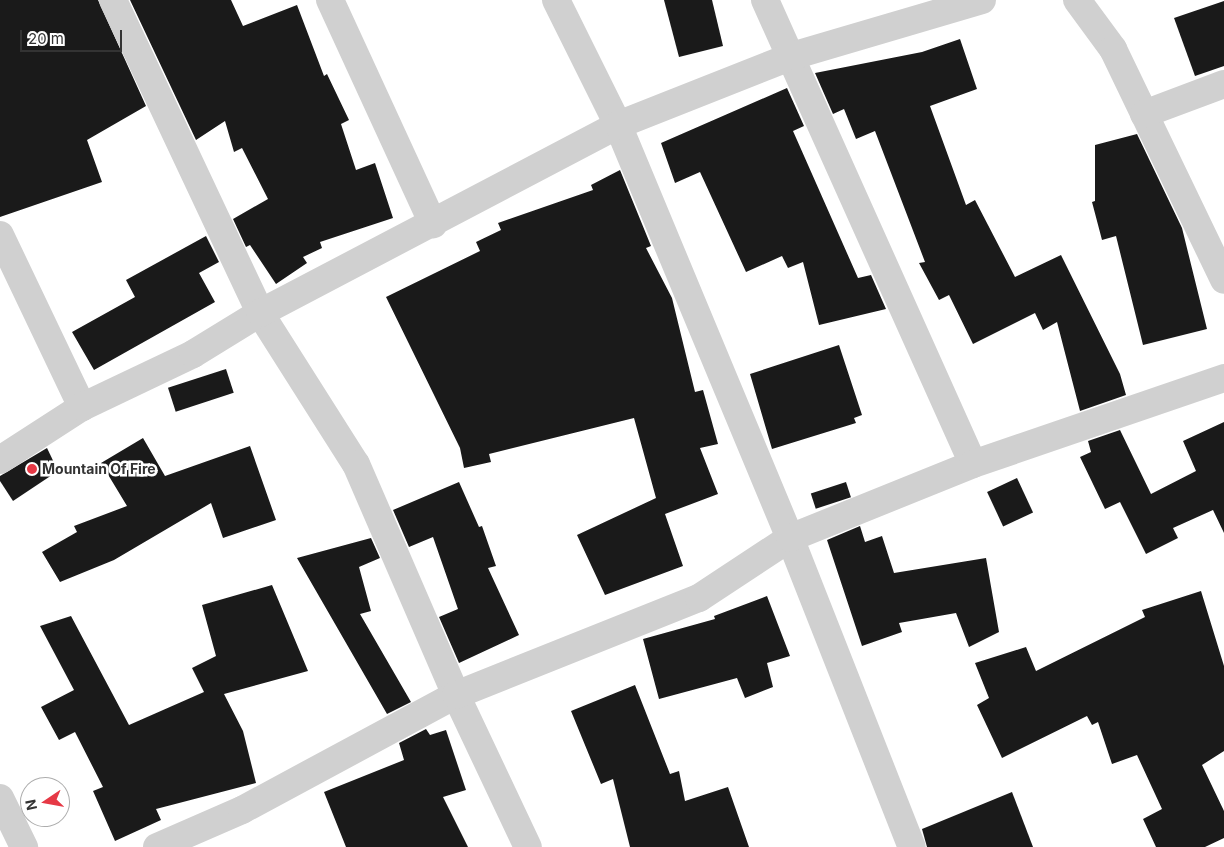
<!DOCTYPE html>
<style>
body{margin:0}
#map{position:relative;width:1224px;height:847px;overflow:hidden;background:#fff;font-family:Inter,sans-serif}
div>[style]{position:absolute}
.building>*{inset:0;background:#1a1a1a;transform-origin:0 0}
.minor>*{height:28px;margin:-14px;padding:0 14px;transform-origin:14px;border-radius:14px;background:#d0d0d0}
.dots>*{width:14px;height:14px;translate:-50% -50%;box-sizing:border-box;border:2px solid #fff;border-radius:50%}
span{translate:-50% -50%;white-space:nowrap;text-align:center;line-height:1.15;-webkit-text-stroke:5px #fff;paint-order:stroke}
.poi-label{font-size:14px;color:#333;font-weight:700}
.left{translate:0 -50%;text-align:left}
.north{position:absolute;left:20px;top:777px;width:50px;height:50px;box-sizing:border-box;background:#fff;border:1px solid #adadad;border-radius:50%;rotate:258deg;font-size:14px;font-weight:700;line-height:20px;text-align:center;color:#333}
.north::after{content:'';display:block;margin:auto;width:18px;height:22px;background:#e63946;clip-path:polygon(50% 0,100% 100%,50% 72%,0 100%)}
.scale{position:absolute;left:20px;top:30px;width:102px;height:22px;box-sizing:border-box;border:2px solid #333;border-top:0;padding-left:6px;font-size:15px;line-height:18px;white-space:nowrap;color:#333;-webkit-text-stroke:4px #fff;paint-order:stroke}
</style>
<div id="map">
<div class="building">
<div style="clip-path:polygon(0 0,98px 0,146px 106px,87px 140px,102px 182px,0 217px)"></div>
<div style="clip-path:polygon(130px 0,231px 0,243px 26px,297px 5px,324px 76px,327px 74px,349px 120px,341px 124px,356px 170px,375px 163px,393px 218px,320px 242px,322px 248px,303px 257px,307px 263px,276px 284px,250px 245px,246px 247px,233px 219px,268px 199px,242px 148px,234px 152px,225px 121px,196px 140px)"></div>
<div style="clip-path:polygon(664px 0,712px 0,723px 46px,679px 57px)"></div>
<div style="clip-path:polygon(1224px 1px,1224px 66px,1195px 76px,1174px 18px)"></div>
<div style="clip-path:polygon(960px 39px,977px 89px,930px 106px,966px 205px,975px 200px,1015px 277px,1061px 255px,1120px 374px,1126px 395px,1080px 411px,1057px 322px,1043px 330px,1035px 313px,973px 344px,949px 295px,939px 300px,919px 263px,925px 262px,875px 131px,856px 139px,844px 109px,833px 114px,815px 73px,922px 52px)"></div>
<div style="clip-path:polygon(787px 88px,804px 126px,793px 131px,858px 278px,871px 275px,886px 309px,819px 325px,803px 262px,788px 268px,782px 256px,746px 272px,700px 172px,675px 183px,661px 143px)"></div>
<div style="clip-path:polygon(1137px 134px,1182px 228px,1207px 329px,1143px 345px,1116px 236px,1102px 240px,1092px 202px,1095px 201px,1095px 145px)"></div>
<div style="clip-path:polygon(620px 170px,651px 246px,646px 248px,672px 298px,695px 392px,703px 390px,718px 444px,700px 448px,718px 494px,665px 514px,683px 566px,605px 595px,577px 535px,656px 498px,634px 418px,489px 454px,491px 462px,464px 468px,460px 448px,386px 297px,480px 251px,476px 242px,501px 230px,498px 223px,593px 190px,591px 185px)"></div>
<div style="clip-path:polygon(206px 236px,219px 262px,199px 273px,215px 302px,94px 370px,72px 332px,135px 297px,126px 280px)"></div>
<div style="clip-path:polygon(839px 345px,862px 415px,854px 418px,856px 423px,772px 449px,750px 374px)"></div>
<div style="left:226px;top:369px;width:25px;height:61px;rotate:72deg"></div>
<div style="clip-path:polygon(1224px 422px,1224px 533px,1213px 510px,1173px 528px,1178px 538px,1146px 554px,1120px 502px,1105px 509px,1080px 457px,1091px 452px,1088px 441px,1120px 430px,1151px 494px,1196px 471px,1183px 441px)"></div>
<div style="clip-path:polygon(143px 438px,165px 476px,250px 446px,276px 520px,223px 538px,211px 503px,114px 560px,60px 582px,42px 552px,77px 532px,74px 526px,127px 506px,101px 463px)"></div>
<div style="clip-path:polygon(47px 448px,58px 471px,13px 501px,0 481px,0 476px)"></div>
<div style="left:1017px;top:478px;width:38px;height:33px;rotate:65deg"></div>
<div style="clip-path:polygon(459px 482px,479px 527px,482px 526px,496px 566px,488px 568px,519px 635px,459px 663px,439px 617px,458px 609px,433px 537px,409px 547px,393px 510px)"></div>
<div style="left:846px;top:482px;width:16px;height:37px;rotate:72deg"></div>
<div style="clip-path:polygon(860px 526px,865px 542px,882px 536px,894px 573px,986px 558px,999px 632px,969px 647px,956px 613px,899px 623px,902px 632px,862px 646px,827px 540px)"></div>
<div style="clip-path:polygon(371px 538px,380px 558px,359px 567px,371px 611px,360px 614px,411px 702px,387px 714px,297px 558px)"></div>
<div style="clip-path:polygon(272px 585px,308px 671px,224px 694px,243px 731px,256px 783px,156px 809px,161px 820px,115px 841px,93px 791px,103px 787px,75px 732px,59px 740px,41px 707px,74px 690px,40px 626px,71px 616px,129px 725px,204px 692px,192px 668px,216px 656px,202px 605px)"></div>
<div style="clip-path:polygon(1201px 591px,1224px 666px,1224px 751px,1202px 765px,1224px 811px,1224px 838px,1205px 847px,1156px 847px,1143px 819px,1162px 809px,1137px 755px,1112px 764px,1098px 722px,1092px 725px,1087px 716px,1002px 758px,977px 705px,989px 698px,975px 663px,1026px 647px,1036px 671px,1145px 617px,1142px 610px)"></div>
<div style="clip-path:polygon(767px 596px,790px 656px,767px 663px,773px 687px,745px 698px,737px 678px,659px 699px,643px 639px,715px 619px,714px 616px)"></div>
<div style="clip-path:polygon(635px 685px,670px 774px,679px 771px,685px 801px,728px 787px,749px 847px,630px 847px,613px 779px,601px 784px,571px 711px)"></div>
<div style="clip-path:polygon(426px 729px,430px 735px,446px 730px,466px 790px,443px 797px,468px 847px,346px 847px,324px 792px,404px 760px,399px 743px)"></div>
<div style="clip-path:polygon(1012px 792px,1033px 847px,927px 847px,922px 829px)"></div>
</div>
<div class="minor">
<div style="left:113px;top:0;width:346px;rotate:64.8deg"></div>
<div style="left:260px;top:313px;width:179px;rotate:57.6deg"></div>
<div style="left:356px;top:464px;width:252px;rotate:66.6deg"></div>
<div style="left:456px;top:695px;width:168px;rotate:64.7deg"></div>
<div style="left:330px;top:0;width:247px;rotate:65.3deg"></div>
<div style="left:556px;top:0;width:140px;rotate:63.6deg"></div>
<div style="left:618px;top:125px;width:447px;rotate:67.4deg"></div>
<div style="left:790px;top:538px;width:332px;rotate:68.5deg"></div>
<div style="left:765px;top:0;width:508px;rotate:65.85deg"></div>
<div style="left:1077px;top:0;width:61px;rotate:53.7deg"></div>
<div style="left:1113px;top:49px;width:256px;rotate:64.3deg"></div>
<div style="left:1144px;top:114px;width:85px;rotate:-20.6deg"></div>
<div style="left:0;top:235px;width:191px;rotate:64.5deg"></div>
<div style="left:0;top:460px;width:98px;rotate:-32.9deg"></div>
<div style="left:82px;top:407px;width:123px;rotate:-25.5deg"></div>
<div style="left:193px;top:354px;width:79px;rotate:-31.5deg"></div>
<div style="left:260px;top:313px;width:404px;rotate:-27.7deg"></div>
<div style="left:618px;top:125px;width:187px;rotate:-21.6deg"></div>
<div style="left:792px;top:56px;width:198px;rotate:-16.4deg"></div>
<div style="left:0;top:798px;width:55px;rotate:63.9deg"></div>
<div style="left:157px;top:847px;width:93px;rotate:-23.5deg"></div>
<div style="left:242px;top:810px;width:243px;rotate:-28.3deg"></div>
<div style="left:456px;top:695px;width:262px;rotate:-21.8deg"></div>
<div style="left:699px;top:598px;width:109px;rotate:-33.4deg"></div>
<div style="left:790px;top:538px;width:197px;rotate:-22deg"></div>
<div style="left:973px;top:464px;width:265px;rotate:-18.9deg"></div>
</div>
<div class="dots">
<div style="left:32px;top:469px;background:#e63946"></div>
</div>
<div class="poi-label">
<span class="left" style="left:42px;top:469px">Mountain Of Fire</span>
</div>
<div class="north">N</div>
<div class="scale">20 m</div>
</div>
